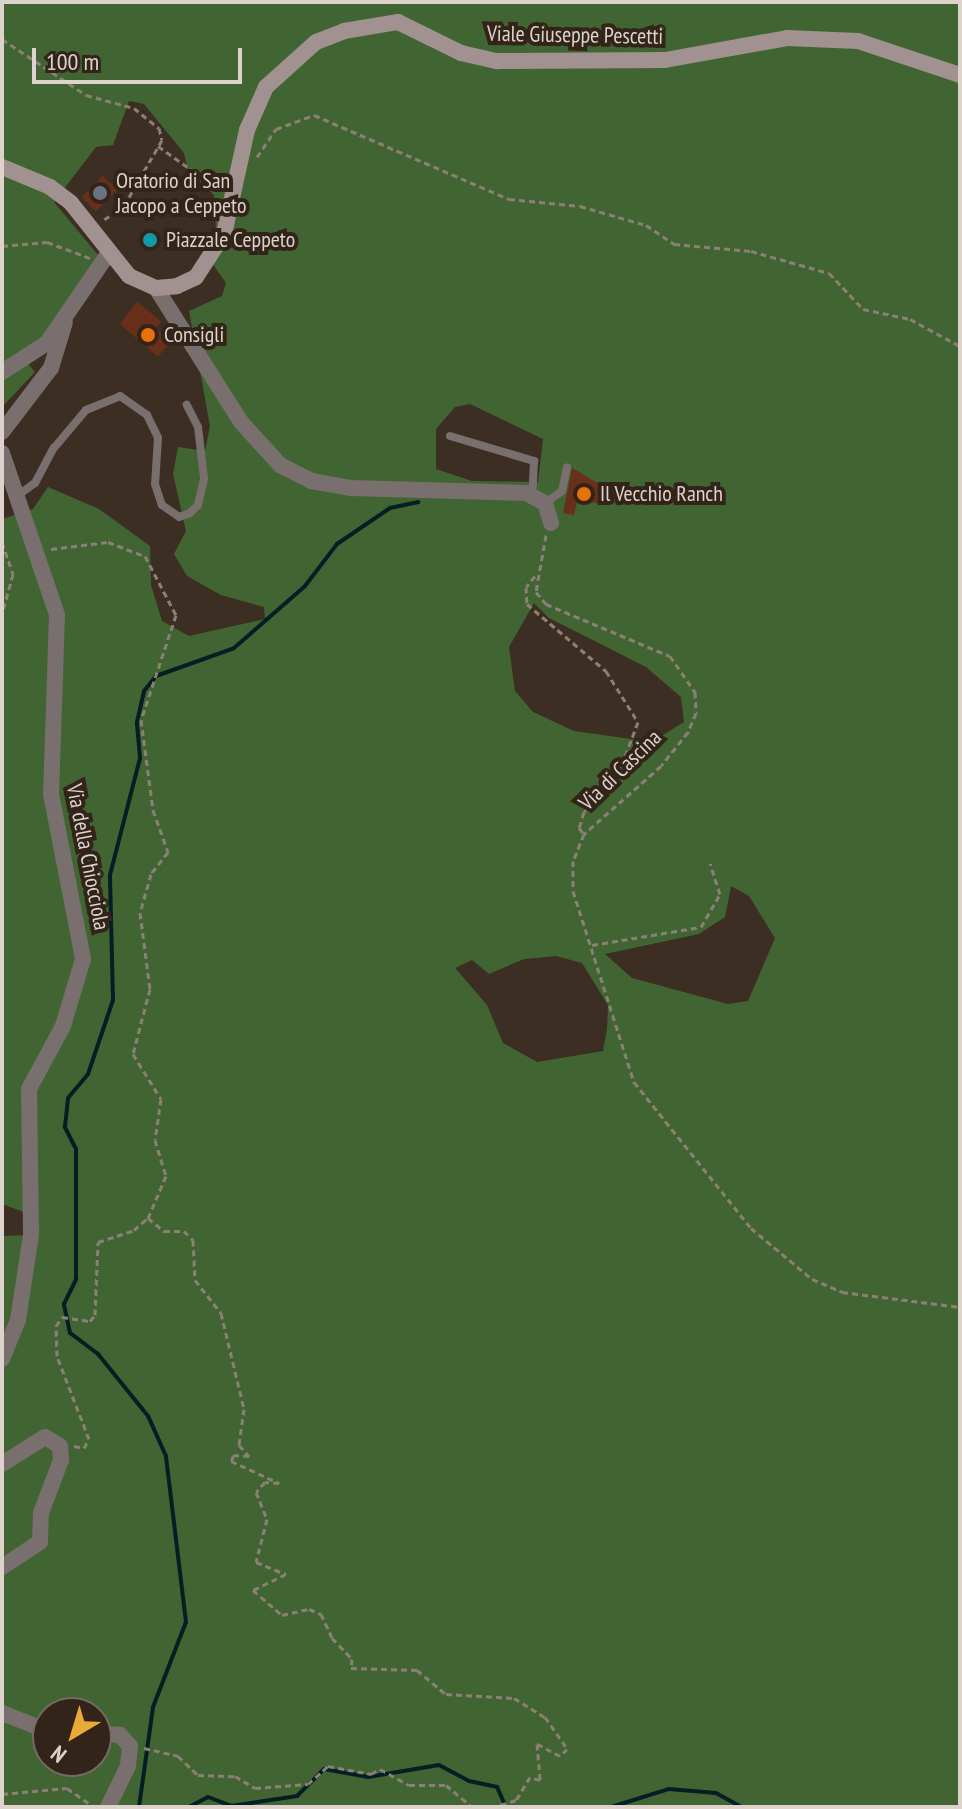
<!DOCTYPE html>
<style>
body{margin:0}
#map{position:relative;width:962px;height:1809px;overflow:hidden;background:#3d2e23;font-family:"PT Sans Narrow",sans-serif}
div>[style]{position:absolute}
.forest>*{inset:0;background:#416532}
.stream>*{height:4px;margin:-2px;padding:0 2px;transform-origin:2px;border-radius:2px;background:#031f24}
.building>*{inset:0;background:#68301a;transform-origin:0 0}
.path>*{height:3px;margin-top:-1.5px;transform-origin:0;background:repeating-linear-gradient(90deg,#8c7f76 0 6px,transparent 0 10px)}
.lane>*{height:8px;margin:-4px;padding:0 4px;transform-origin:4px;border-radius:4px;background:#796f6e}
.street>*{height:16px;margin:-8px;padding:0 8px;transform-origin:8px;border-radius:8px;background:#796f6e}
.secondary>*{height:16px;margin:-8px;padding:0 8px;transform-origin:8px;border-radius:8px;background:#a19190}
.dots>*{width:22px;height:22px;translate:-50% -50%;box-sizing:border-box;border:4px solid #332419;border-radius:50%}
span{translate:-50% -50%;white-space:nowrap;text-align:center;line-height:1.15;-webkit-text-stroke:8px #332419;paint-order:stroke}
.street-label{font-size:22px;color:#ddd3cc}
.poi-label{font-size:22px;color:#ddd3cc}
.left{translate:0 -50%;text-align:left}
.frame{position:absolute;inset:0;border:4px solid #ddd3cc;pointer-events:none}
.north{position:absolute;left:32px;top:1697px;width:80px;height:80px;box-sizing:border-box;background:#332419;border:2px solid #776a61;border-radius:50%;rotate:218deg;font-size:22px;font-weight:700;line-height:32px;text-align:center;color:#ddd3cc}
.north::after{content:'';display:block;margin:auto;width:28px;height:36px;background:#eaaa39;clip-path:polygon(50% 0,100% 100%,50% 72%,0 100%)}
.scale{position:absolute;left:32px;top:48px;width:210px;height:36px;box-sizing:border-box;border:4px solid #ddd3cc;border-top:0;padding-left:10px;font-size:24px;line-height:28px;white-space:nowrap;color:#ddd3cc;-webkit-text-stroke:6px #332419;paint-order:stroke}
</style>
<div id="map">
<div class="forest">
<div style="clip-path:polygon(evenodd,2px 2px,960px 2px,960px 1807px,2px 1807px,2px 1236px,31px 1235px,32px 1215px,2px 1204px,2px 519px,33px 509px,48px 487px,99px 509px,150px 546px,151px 585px,162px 621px,189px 636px,265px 619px,264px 607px,221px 595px,187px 576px,174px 554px,186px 531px,173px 474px,178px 447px,205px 451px,210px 426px,189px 311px,222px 296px,226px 283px,205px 253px,216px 230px,214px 195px,188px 171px,184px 153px,144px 104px,129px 101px,113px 145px,96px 147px,54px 202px,98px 255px,56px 327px,21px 356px,35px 372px,2px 407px,2px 2px,470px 404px,543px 439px,538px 482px,472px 481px,436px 469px,436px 429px,455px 407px,470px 404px,2px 2px,534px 603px,549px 618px,646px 667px,681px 697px,684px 722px,652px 742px,574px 731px,533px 712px,515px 691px,509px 647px,534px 603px,2px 2px,731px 886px,749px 896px,775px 938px,748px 1001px,728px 1004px,632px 978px,605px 954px,699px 934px,725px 917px,731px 886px,2px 2px,556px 956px,582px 963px,608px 1005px,607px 1029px,603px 1051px,537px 1062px,503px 1043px,487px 1005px,455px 968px,472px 960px,489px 974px,524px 959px,556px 956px,2px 2px,48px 1713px,96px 1713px,96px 1761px,48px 1761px,48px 1713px)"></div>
</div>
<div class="stream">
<div style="left:139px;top:1807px;width:101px;rotate:-82deg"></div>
<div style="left:153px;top:1707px;width:91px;rotate:-68.8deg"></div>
<div style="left:186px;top:1622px;width:167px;rotate:-96.9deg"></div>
<div style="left:166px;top:1456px;width:44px;rotate:-114.2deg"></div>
<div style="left:148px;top:1416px;width:80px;rotate:-128.9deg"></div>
<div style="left:98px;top:1354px;width:35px;rotate:-143deg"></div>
<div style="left:70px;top:1333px;width:30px;rotate:-102deg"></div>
<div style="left:64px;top:1304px;width:28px;rotate:-64deg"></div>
<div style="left:76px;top:1279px;width:130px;rotate:-90deg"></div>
<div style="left:76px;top:1149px;width:25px;rotate:-117deg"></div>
<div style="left:65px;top:1127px;width:29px;rotate:-84deg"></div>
<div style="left:68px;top:1098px;width:31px;rotate:-50deg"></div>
<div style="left:88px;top:1074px;width:78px;rotate:-71.3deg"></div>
<div style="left:113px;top:1000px;width:125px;rotate:-91.4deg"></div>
<div style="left:110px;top:875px;width:121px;rotate:-75.6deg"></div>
<div style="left:140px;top:758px;width:36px;rotate:-95deg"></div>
<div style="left:137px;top:722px;width:32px;rotate:-77deg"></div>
<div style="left:144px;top:691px;width:19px;rotate:-51deg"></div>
<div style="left:156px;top:676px;width:83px;rotate:-19.7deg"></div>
<div style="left:234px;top:648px;width:94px;rotate:-41.1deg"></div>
<div style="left:305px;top:586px;width:53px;rotate:-52.7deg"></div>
<div style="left:337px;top:544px;width:64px;rotate:-34.2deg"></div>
<div style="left:390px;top:508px;width:29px;rotate:-12deg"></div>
<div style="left:189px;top:1807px;width:21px;rotate:-28deg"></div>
<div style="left:208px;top:1797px;width:25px;rotate:21deg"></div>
<div style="left:231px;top:1806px;width:67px;rotate:-8.6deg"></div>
<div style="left:297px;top:1796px;width:38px;rotate:-45deg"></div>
<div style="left:324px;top:1769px;width:45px;rotate:10.3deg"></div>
<div style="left:368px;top:1777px;width:72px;rotate:-9.6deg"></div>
<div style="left:439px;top:1765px;width:34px;rotate:28deg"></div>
<div style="left:469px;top:1781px;width:29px;rotate:12deg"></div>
<div style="left:497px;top:1787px;width:22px;rotate:66deg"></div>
<div style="left:611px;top:1807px;width:61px;rotate:-17.2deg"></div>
<div style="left:669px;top:1789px;width:47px;rotate:4.9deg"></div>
<div style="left:716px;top:1793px;width:29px;rotate:29deg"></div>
</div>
<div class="building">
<div style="left:103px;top:176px;width:20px;height:30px;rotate:45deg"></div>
<div style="clip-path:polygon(137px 302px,161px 321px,156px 328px,171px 341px,158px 357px,120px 324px)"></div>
<div style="clip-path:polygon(572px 468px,603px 486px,599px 503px,577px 502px,574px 515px,563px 513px)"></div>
</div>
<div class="path">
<div style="left:2px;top:39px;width:101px;rotate:33.7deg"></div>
<div style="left:86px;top:95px;width:50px;rotate:15.2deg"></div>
<div style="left:134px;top:108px;width:32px;rotate:39deg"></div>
<div style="left:159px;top:128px;width:12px;rotate:76deg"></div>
<div style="left:162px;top:140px;width:74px;rotate:120deg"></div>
<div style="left:125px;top:204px;width:26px;rotate:143deg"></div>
<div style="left:158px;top:146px;width:76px;rotate:35.4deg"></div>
<div style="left:257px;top:157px;width:34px;rotate:-56deg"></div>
<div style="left:276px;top:129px;width:40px;rotate:-20.2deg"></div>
<div style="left:314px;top:115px;width:212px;rotate:23.3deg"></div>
<div style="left:509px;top:199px;width:71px;rotate:5.6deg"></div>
<div style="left:580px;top:206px;width:69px;rotate:16.1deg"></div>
<div style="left:646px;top:225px;width:34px;rotate:34deg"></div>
<div style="left:674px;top:244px;width:77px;rotate:5.2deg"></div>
<div style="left:751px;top:251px;width:81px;rotate:15.8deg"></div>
<div style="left:829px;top:273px;width:50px;rotate:46.6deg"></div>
<div style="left:863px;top:309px;width:48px;rotate:12deg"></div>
<div style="left:910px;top:319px;width:57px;rotate:28.4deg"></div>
<div style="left:2px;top:246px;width:45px;rotate:-5.1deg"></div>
<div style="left:47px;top:242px;width:46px;rotate:20.4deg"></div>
<div style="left:546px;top:535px;width:58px;rotate:100deg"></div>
<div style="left:536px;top:592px;width:16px;rotate:50deg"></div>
<div style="left:546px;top:604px;width:134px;rotate:22.8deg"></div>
<div style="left:670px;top:656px;width:44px;rotate:55.2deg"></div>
<div style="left:695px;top:692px;width:21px;rotate:87deg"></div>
<div style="left:696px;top:713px;width:21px;rotate:113deg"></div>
<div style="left:688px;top:732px;width:43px;rotate:128.5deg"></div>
<div style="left:661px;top:766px;width:103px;rotate:138.6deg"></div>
<div style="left:584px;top:834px;width:29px;rotate:112deg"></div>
<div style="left:573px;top:861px;width:30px;rotate:90deg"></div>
<div style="left:573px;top:891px;width:201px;rotate:72.3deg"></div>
<div style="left:634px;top:1082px;width:187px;rotate:51.3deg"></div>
<div style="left:751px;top:1228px;width:80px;rotate:39.9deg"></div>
<div style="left:812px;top:1279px;width:33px;rotate:23deg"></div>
<div style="left:842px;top:1292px;width:119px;rotate:7.2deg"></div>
<div style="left:2px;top:542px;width:34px;rotate:71deg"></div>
<div style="left:13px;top:574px;width:41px;rotate:105.4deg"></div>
<div style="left:51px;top:549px;width:57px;rotate:-7deg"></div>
<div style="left:108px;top:542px;width:40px;rotate:21deg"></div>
<div style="left:145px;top:556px;width:67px;rotate:62.3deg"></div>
<div style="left:176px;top:615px;width:111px;rotate:108.4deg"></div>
<div style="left:141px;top:720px;width:91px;rotate:82.4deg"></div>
<div style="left:153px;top:810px;width:45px;rotate:70.3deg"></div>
<div style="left:168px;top:852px;width:28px;rotate:128deg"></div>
<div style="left:151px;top:874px;width:41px;rotate:105.8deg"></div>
<div style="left:140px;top:913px;width:77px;rotate:82.5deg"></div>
<div style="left:150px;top:989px;width:67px;rotate:104.7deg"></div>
<div style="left:133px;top:1054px;width:53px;rotate:58.1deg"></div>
<div style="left:161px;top:1099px;width:41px;rotate:98.3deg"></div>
<div style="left:155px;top:1140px;width:38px;rotate:73deg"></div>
<div style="left:166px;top:1176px;width:46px;rotate:113.2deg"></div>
<div style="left:148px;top:1218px;width:21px;rotate:39deg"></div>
<div style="left:164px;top:1231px;width:20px"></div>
<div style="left:184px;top:1231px;width:13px;rotate:45deg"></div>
<div style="left:193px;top:1240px;width:40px;rotate:87.1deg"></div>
<div style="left:195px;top:1280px;width:42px;rotate:51.8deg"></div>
<div style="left:221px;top:1313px;width:99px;rotate:76.5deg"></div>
<div style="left:244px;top:1409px;width:36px;rotate:98deg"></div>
<div style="left:239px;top:1445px;width:15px;rotate:48deg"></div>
<div style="left:249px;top:1456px;width:15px;rotate:-176deg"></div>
<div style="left:234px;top:1455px;width:7px;rotate:117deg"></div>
<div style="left:231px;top:1461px;width:53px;rotate:24.6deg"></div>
<div style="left:279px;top:1483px;width:14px;rotate:-176deg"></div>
<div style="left:265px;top:1482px;width:13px;rotate:132deg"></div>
<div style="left:256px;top:1492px;width:29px;rotate:68deg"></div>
<div style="left:267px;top:1519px;width:44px;rotate:104.3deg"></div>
<div style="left:256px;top:1562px;width:32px;rotate:22deg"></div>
<div style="left:286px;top:1574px;width:37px;rotate:154deg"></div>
<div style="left:253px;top:1590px;width:38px;rotate:41deg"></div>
<div style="left:282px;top:1615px;width:28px;rotate:-13deg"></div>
<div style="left:309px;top:1609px;width:13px;rotate:23deg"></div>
<div style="left:321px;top:1614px;width:26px;rotate:65deg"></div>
<div style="left:332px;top:1638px;width:29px;rotate:46deg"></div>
<div style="left:352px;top:1659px;width:9px;rotate:96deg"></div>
<div style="left:351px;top:1668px;width:66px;rotate:1.7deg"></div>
<div style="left:417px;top:1670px;width:38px;rotate:40deg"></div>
<div style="left:446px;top:1694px;width:68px;rotate:3.4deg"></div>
<div style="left:514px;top:1698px;width:36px;rotate:32deg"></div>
<div style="left:545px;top:1717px;width:39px;rotate:55deg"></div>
<div style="left:567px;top:1749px;width:10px;rotate:135deg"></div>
<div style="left:560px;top:1756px;width:26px;rotate:-152deg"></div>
<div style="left:537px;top:1744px;width:36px;rotate:85deg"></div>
<div style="left:540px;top:1780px;width:10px;rotate:-163deg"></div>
<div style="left:530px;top:1777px;width:27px;rotate:121deg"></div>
<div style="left:516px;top:1800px;width:22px;rotate:162deg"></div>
<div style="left:535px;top:576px;width:14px;rotate:129deg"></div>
<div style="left:526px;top:587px;width:17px;rotate:87deg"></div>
<div style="left:527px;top:604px;width:104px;rotate:40.3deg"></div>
<div style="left:606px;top:671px;width:60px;rotate:57.9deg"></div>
<div style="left:638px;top:722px;width:43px;rotate:110.6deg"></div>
<div style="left:623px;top:762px;width:63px;rotate:128deg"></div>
<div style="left:584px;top:812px;width:17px;rotate:107deg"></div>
<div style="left:579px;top:828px;width:8px;rotate:50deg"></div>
<div style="left:592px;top:945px;width:110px;rotate:-9.4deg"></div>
<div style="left:701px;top:927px;width:38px;rotate:-60deg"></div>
<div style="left:720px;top:894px;width:32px;rotate:-108deg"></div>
<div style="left:74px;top:1446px;width:10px;rotate:11deg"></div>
<div style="left:84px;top:1448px;width:10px;rotate:-61deg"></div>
<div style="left:89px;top:1439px;width:89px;rotate:-111.1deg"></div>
<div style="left:57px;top:1356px;width:30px;rotate:-92deg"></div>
<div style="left:56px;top:1326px;width:11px;rotate:-56deg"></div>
<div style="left:62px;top:1317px;width:28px;rotate:8deg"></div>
<div style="left:90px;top:1321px;width:8px;rotate:-50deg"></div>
<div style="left:95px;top:1315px;width:73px;rotate:-87.6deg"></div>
<div style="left:98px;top:1242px;width:38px;rotate:-18deg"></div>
<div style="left:134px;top:1230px;width:18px;rotate:-41deg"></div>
<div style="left:144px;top:1748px;width:35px;rotate:13deg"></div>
<div style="left:178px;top:1756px;width:28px;rotate:44deg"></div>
<div style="left:198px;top:1775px;width:37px;rotate:2deg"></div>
<div style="left:235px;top:1776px;width:23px;rotate:31deg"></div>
<div style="left:255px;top:1788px;width:53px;rotate:-4.3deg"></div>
<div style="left:308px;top:1784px;width:27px;rotate:-42deg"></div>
<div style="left:328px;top:1766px;width:44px;rotate:10.5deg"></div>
<div style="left:371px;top:1774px;width:10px;rotate:-29deg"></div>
<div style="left:380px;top:1769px;width:33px;rotate:29deg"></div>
<div style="left:409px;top:1785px;width:37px"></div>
<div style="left:446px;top:1785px;width:34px;rotate:40deg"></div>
<div style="left:2px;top:1794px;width:65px;rotate:-5.3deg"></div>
<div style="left:67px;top:1788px;width:32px;rotate:35deg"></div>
</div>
<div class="lane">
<div style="left:450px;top:436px;width:88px;rotate:16.6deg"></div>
<div style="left:534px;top:461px;width:34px;rotate:93deg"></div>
<div style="left:17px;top:496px;width:22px;rotate:-36deg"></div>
<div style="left:35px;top:483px;width:40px;rotate:-62deg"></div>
<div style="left:54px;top:448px;width:50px;rotate:-49.9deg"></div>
<div style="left:86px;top:410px;width:37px;rotate:-22deg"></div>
<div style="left:120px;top:396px;width:33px;rotate:35deg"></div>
<div style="left:147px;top:415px;width:25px;rotate:64deg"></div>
<div style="left:158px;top:438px;width:46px;rotate:93.7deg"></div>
<div style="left:155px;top:484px;width:22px;rotate:72deg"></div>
<div style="left:162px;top:505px;width:21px;rotate:35deg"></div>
<div style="left:179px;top:517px;width:12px;rotate:-20deg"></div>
<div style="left:190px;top:513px;width:11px;rotate:-45deg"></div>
<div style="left:198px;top:505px;width:28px;rotate:-77deg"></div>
<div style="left:204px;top:478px;width:51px;rotate:-96.7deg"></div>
<div style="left:198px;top:427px;width:25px;rotate:-117deg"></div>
<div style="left:545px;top:503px;width:21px;rotate:-35deg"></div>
<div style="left:562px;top:491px;width:24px;rotate:-78deg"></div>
</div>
<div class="street">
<div style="left:156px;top:288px;width:159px;rotate:57.6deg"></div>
<div style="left:241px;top:422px;width:58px;rotate:47.8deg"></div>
<div style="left:280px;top:465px;width:35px;rotate:27deg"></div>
<div style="left:311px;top:481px;width:40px;rotate:10deg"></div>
<div style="left:350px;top:488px;width:176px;rotate:1.6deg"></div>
<div style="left:526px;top:493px;width:21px;rotate:28deg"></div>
<div style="left:545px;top:503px;width:21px;rotate:73deg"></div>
<div style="left:2px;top:372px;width:54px;rotate:-32.8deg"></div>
<div style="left:47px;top:343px;width:108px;rotate:-55.6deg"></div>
<div style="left:2px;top:432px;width:81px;rotate:-52.6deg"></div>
<div style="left:51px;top:368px;width:48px;rotate:-73.1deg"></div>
<div style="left:2px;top:453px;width:171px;rotate:71.2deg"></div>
<div style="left:57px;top:615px;width:179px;rotate:91.9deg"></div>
<div style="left:51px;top:794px;width:168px;rotate:79deg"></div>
<div style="left:83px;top:959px;width:70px;rotate:106.6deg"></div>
<div style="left:63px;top:1026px;width:72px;rotate:118.4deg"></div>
<div style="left:29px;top:1089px;width:146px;rotate:89.2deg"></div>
<div style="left:31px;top:1235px;width:86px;rotate:98.7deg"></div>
<div style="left:18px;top:1320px;width:42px;rotate:112.3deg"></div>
<div style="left:2px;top:1464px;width:51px;rotate:-32.1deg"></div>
<div style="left:45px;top:1437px;width:17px;rotate:31deg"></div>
<div style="left:60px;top:1446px;width:14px;rotate:86deg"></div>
<div style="left:61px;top:1460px;width:57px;rotate:110.7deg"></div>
<div style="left:41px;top:1513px;width:29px;rotate:92deg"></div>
<div style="left:40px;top:1542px;width:45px;rotate:146.7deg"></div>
<div style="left:2px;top:1713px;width:49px;rotate:21.4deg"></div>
<div style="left:96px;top:1734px;width:24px;rotate:2deg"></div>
<div style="left:120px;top:1735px;width:15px;rotate:48deg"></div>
<div style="left:130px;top:1746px;width:20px;rotate:96deg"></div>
<div style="left:128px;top:1766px;width:46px;rotate:116deg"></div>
</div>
<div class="secondary">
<div style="left:2px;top:167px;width:52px;rotate:22.6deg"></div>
<div style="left:50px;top:187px;width:26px;rotate:37deg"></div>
<div style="left:71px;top:203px;width:93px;rotate:51.5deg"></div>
<div style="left:129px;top:276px;width:30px;rotate:24deg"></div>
<div style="left:156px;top:288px;width:21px;rotate:-5deg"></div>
<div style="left:177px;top:286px;width:21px;rotate:-25deg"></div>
<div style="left:196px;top:277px;width:51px;rotate:-56.9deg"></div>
<div style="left:224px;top:234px;width:107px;rotate:-77.5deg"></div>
<div style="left:247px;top:130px;width:47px;rotate:-66.2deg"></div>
<div style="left:266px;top:87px;width:67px;rotate:-42deg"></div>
<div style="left:316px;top:42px;width:30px;rotate:-21deg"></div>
<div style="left:344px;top:31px;width:55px;rotate:-9.5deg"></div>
<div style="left:398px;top:22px;width:70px;rotate:26.2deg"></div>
<div style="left:461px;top:53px;width:37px;rotate:13deg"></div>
<div style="left:497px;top:61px;width:168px;rotate:-0.3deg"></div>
<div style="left:665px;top:60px;width:124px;rotate:-10.2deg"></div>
<div style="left:787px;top:38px;width:71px;rotate:2.4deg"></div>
<div style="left:858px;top:41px;width:108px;rotate:18.4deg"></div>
</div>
<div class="dots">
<div style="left:100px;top:193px;background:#6b7280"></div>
<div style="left:150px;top:240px;background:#0f9aa8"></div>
<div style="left:148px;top:335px;background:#e8710a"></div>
<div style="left:584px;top:494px;background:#e8710a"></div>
</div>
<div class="street-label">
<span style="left:575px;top:35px;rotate:1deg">Viale Giuseppe Pescetti</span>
<span style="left:620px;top:770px;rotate:-44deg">Via di Cascina</span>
<span style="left:88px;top:857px;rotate:79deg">Via della Chiocciola</span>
</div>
<div class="poi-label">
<span class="left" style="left:116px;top:193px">Oratorio di San<br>Jacopo a Ceppeto</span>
<span class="left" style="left:166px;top:240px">Piazzale Ceppeto</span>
<span class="left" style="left:164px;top:335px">Consigli</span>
<span class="left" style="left:600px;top:494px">Il Vecchio Ranch</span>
</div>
<div class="frame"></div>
<div class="north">N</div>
<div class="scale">100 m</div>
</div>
